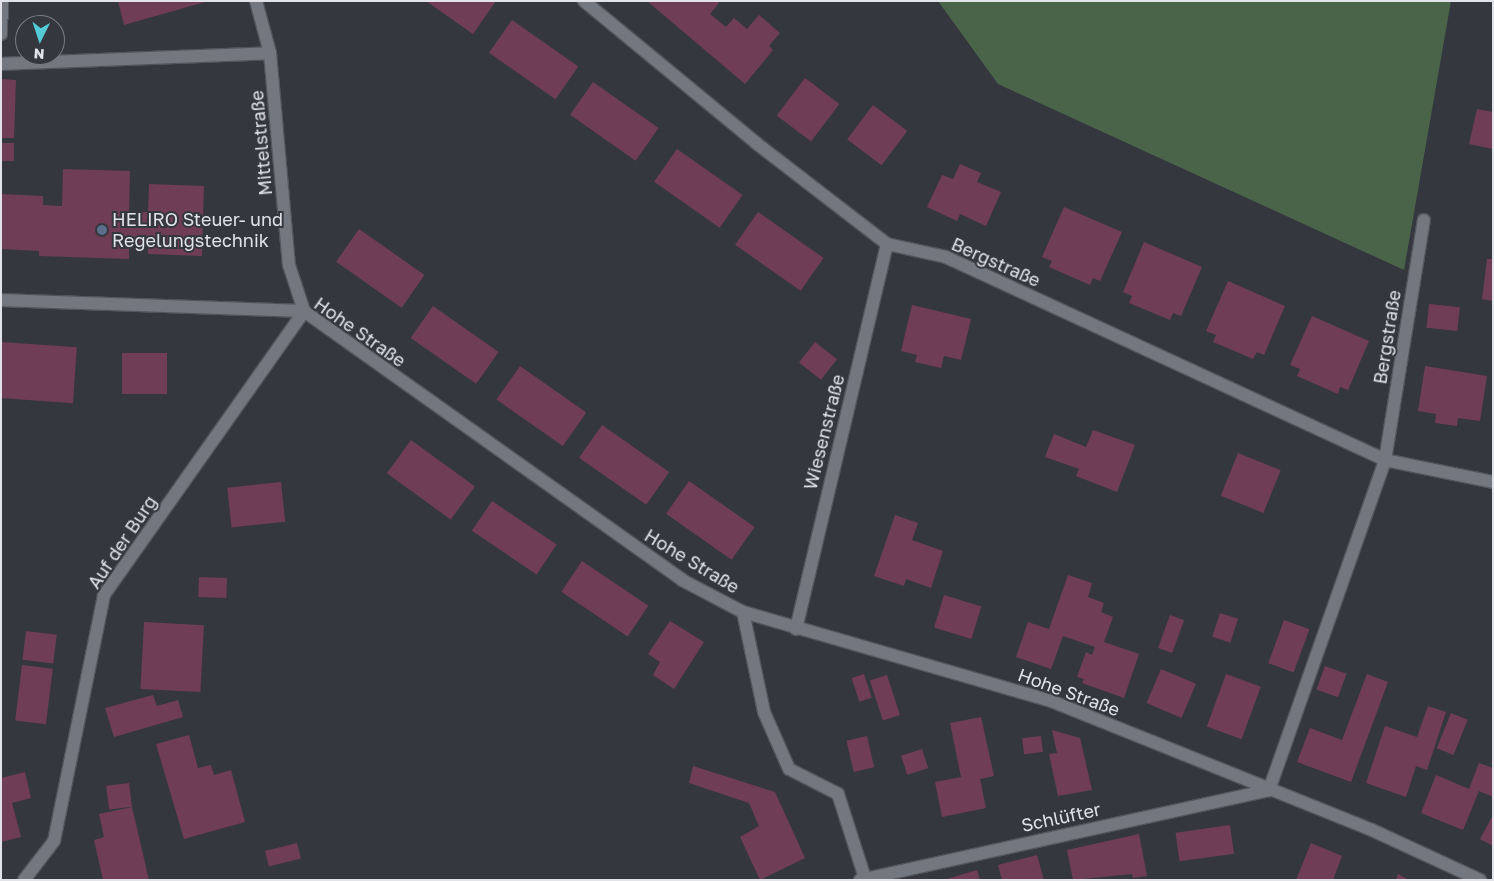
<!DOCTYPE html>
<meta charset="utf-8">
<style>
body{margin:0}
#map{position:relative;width:1494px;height:881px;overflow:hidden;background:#34373e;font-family:"Golos Text",sans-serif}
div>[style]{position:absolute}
.green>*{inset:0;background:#4a644a}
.building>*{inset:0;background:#703d57;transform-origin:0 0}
.roads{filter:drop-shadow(1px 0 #52565c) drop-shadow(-1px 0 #52565c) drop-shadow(0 1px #52565c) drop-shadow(0 -1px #52565c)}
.service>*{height:12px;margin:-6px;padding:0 6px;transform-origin:6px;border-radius:6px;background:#73777f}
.minor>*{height:12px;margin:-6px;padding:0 6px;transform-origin:6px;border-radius:6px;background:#73777f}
.dots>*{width:14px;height:14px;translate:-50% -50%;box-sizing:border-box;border:2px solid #34373e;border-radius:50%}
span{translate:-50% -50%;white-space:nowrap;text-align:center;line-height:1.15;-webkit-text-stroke:4px #34373e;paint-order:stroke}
.street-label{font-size:18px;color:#e1e3e8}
.poi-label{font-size:18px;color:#e1e3e8}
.left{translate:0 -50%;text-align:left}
.frame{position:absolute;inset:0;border:2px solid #e1e3e8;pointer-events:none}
.north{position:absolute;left:15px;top:15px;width:50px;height:50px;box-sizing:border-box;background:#34373e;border:1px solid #797c82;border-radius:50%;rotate:184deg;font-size:14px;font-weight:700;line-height:20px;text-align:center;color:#e1e3e8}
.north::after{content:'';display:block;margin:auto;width:18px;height:22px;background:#52cbd7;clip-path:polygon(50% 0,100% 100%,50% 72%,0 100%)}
</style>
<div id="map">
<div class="green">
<div style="clip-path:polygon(938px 1px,1451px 1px,1404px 270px,998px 84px)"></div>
</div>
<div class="building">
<div style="clip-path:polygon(118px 1px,205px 1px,205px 2px,124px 25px)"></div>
<div style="clip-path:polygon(426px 1px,496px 1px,473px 34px)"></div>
<div style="clip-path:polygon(647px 1px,717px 1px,719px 3px,710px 14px,726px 27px,734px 18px,747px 29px,759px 15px,780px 33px,769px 46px,773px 50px,745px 84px)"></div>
<div style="left:512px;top:20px;width:81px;height:40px;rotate:35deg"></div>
<div style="left:805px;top:78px;width:43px;height:47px;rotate:37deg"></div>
<div style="clip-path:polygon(1px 79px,16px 80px,14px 138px,1px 138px)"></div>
<div style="left:593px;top:82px;width:80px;height:40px;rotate:35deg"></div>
<div style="left:873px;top:105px;width:43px;height:43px;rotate:37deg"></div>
<div style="clip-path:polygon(1477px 109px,1493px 112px,1493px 149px,1469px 144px)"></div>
<div style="left:1px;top:143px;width:13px;height:18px"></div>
<div style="left:677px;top:149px;width:80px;height:40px;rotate:35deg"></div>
<div style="clip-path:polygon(960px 164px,981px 173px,977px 182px,1001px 192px,986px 226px,960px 214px,957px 221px,927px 207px,942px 175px,953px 179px)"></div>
<div style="clip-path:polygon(63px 169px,130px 171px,129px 212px,148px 212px,149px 184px,204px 186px,202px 256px,148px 254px,148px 248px,129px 247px,129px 259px,39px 256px,39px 251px,1px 249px,1px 194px,43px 196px,43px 205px,62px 206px)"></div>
<div style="clip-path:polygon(1064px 207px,1122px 232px,1100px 281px,1093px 278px,1090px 285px,1049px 267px,1052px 261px,1042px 257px)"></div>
<div style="left:758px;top:212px;width:80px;height:40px;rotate:35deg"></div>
<div style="left:359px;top:229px;width:80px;height:40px;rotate:35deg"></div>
<div style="clip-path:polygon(1144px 242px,1202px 267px,1181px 316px,1173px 313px,1170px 320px,1129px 303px,1132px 296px,1123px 292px)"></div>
<div style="clip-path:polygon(1487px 259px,1493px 259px,1493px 301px,1482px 299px)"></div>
<div style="clip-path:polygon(1228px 281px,1285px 306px,1264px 355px,1257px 352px,1253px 359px,1213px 342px,1216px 335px,1206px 331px)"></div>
<div style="left:1429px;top:304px;width:31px;height:24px;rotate:6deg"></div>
<div style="clip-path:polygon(912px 305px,971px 319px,961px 360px,944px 356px,941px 368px,915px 362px,917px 355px,901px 351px)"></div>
<div style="left:433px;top:306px;width:80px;height:39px;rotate:35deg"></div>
<div style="clip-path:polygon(1312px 316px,1369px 341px,1348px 390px,1340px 387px,1338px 394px,1297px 376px,1300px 369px,1290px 365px)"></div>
<div style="left:1px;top:342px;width:76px;height:56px;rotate:4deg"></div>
<div style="left:815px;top:342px;width:28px;height:26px;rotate:38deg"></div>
<div style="left:122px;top:353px;width:45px;height:41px"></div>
<div style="left:520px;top:366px;width:81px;height:41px;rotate:35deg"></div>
<div style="clip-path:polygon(1425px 366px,1487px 376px,1480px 421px,1458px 418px,1457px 426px,1435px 423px,1436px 414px,1418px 411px)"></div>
<div style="left:602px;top:425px;width:82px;height:40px;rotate:35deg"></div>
<div style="clip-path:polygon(1093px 430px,1135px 445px,1117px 492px,1076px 476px,1079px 469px,1045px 457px,1054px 434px,1086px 447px)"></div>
<div style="left:411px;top:440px;width:79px;height:41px;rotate:36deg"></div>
<div style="left:1238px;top:453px;width:46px;height:46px;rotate:22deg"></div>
<div style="left:689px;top:481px;width:80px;height:40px;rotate:35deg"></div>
<div style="left:281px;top:482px;width:40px;height:54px;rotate:84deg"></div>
<div style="left:492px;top:501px;width:78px;height:36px;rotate:34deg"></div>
<div style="clip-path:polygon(895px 515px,918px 523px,912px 540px,943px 551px,931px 588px,906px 579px,904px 586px,874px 576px)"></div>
<div style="left:582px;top:561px;width:80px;height:37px;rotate:34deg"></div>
<div style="clip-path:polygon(1068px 575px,1092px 583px,1088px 597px,1104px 603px,1101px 612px,1113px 617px,1104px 642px,1139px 654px,1124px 698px,1082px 683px,1084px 679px,1077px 677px,1086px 652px,1092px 655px,1095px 647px,1063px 636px,1051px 669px,1016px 657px,1028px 622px,1049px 629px)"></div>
<div style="left:199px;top:577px;width:28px;height:20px;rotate:2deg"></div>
<div style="left:944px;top:595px;width:39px;height:34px;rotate:17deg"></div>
<div style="left:1220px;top:613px;width:19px;height:25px;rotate:18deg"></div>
<div style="left:1170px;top:615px;width:15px;height:35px;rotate:20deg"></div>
<div style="left:1284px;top:620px;width:27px;height:46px;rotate:20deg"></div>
<div style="clip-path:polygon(670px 621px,704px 642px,674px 689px,653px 675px,660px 662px,648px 654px)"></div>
<div style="left:144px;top:622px;width:60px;height:67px;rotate:3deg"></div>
<div style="left:26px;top:631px;width:31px;height:29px;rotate:7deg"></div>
<div style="left:22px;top:665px;width:31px;height:56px;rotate:7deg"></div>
<div style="left:1325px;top:666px;width:23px;height:25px;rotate:20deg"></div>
<div style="left:1161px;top:669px;width:38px;height:37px;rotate:23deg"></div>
<div style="left:864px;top:674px;width:25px;height:13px;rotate:72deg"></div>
<div style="left:1226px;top:674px;width:37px;height:56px;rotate:20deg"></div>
<div style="clip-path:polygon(1367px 674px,1388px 682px,1351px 782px,1297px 762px,1310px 728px,1342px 740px)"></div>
<div style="left:887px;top:675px;width:42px;height:18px;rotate:72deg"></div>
<div style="clip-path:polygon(153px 695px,157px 706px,178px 700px,183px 717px,114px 737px,105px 708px)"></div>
<div style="clip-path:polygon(1428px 706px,1446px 712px,1427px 770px,1416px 766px,1406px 797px,1366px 783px,1385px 726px,1417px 737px)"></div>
<div style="left:1451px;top:713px;width:18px;height:38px;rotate:22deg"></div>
<div style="clip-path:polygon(981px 717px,994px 776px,980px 779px,986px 808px,942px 817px,935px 782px,961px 777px,950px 723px)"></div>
<div style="clip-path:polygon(1052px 730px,1080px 738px,1092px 790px,1058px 796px,1049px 754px,1057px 753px)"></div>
<div style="clip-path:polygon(189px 735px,198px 768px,211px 765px,214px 775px,231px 770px,245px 822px,184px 839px,156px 744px)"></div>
<div style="left:867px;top:736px;width:32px;height:21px;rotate:77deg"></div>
<div style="left:1041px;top:736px;width:16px;height:19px;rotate:83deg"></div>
<div style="left:922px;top:749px;width:20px;height:22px;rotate:72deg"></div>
<div style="clip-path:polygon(1479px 763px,1493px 768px,1493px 797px,1479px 791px,1463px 830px,1421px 813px,1436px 775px,1469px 789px)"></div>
<div style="clip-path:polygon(693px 766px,775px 792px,805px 858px,760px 880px,740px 837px,759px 826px,749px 803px,689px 783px)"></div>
<div style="clip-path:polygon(25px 772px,31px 798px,12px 803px,21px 837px,1px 842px,1px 778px)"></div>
<div style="left:129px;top:783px;width:24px;height:23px;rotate:83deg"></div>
<div style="clip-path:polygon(132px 807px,149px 880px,103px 880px,94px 840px,104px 837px,99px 814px)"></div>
<div style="clip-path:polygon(1493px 815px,1493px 846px,1480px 839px)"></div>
<div style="left:1230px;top:825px;width:29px;height:55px;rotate:82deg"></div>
<div style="clip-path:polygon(1139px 834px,1147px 876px,1133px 878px,1132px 874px,1073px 880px,1067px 850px)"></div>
<div style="left:297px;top:843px;width:16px;height:33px;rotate:76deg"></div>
<div style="clip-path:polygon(1311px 843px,1342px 856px,1333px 880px,1296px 880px)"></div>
<div style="clip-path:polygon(1037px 855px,1044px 880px,1002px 880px,998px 865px)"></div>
<div style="clip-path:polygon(977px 870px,980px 880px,947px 880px,947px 879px)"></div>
<div style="clip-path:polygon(1398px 874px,1409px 880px,1396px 880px)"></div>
</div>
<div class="roads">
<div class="service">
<div style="left:1px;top:34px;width:33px;rotate:-88deg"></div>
<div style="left:1px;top:64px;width:269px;rotate:-2.3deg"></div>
<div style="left:743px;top:612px;width:102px;rotate:78.1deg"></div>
<div style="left:764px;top:712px;width:62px;rotate:66.3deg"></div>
<div style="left:789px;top:769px;width:55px;rotate:27deg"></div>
<div style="left:838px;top:794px;width:88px;rotate:72.2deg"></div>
</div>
<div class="minor">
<div style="left:256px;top:1px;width:54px;rotate:74.9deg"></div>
<div style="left:270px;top:53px;width:213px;rotate:84.9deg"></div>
<div style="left:289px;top:265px;width:48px;rotate:71.9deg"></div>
<div style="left:584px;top:1px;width:223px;rotate:39.5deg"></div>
<div style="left:756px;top:143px;width:165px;rotate:37.6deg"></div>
<div style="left:887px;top:244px;width:60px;rotate:12.4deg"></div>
<div style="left:946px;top:257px;width:484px;rotate:24.8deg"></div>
<div style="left:1385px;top:460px;width:110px;rotate:11.5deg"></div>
<div style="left:1px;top:300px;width:303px;rotate:2.1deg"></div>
<div style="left:304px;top:311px;width:464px;rotate:35.4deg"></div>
<div style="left:682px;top:580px;width:69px;rotate:27.7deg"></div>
<div style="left:743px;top:612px;width:321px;rotate:16.1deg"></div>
<div style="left:1051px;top:701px;width:346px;rotate:21.9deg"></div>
<div style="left:1372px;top:830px;width:119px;rotate:24.8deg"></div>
<div style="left:796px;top:629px;width:396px;rotate:-76.7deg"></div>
<div style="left:24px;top:880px;width:49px;rotate:-52.4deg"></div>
<div style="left:54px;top:841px;width:251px;rotate:-78.5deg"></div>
<div style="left:104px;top:595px;width:347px;rotate:-54.8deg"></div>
<div style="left:860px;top:880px;width:419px;rotate:-12.4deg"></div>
<div style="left:1269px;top:790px;width:350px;rotate:-70.6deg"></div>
<div style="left:1385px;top:460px;width:243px;rotate:-80.8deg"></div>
</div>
</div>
<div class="dots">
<div style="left:102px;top:230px;background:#5c6f8a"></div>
</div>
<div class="street-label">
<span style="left:261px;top:143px;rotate:-95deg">Mittelstraße</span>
<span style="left:996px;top:262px;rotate:24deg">Bergstraße</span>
<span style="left:360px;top:332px;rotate:35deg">Hohe Straße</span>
<span style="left:1387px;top:337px;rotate:-81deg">Bergstraße</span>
<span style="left:824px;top:432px;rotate:-76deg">Wiesenstraße</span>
<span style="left:122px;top:542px;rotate:-56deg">Auf der Burg</span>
<span style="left:692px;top:561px;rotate:31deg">Hohe Straße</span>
<span style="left:1069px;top:692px;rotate:20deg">Hohe Straße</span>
<span style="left:1061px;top:817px;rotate:-12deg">Schlüfter</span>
</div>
<div class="poi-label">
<span class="left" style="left:112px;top:230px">HELIRO Steuer- und<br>Regelungstechnik</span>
</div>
<div class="frame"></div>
<div class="north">N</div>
</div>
